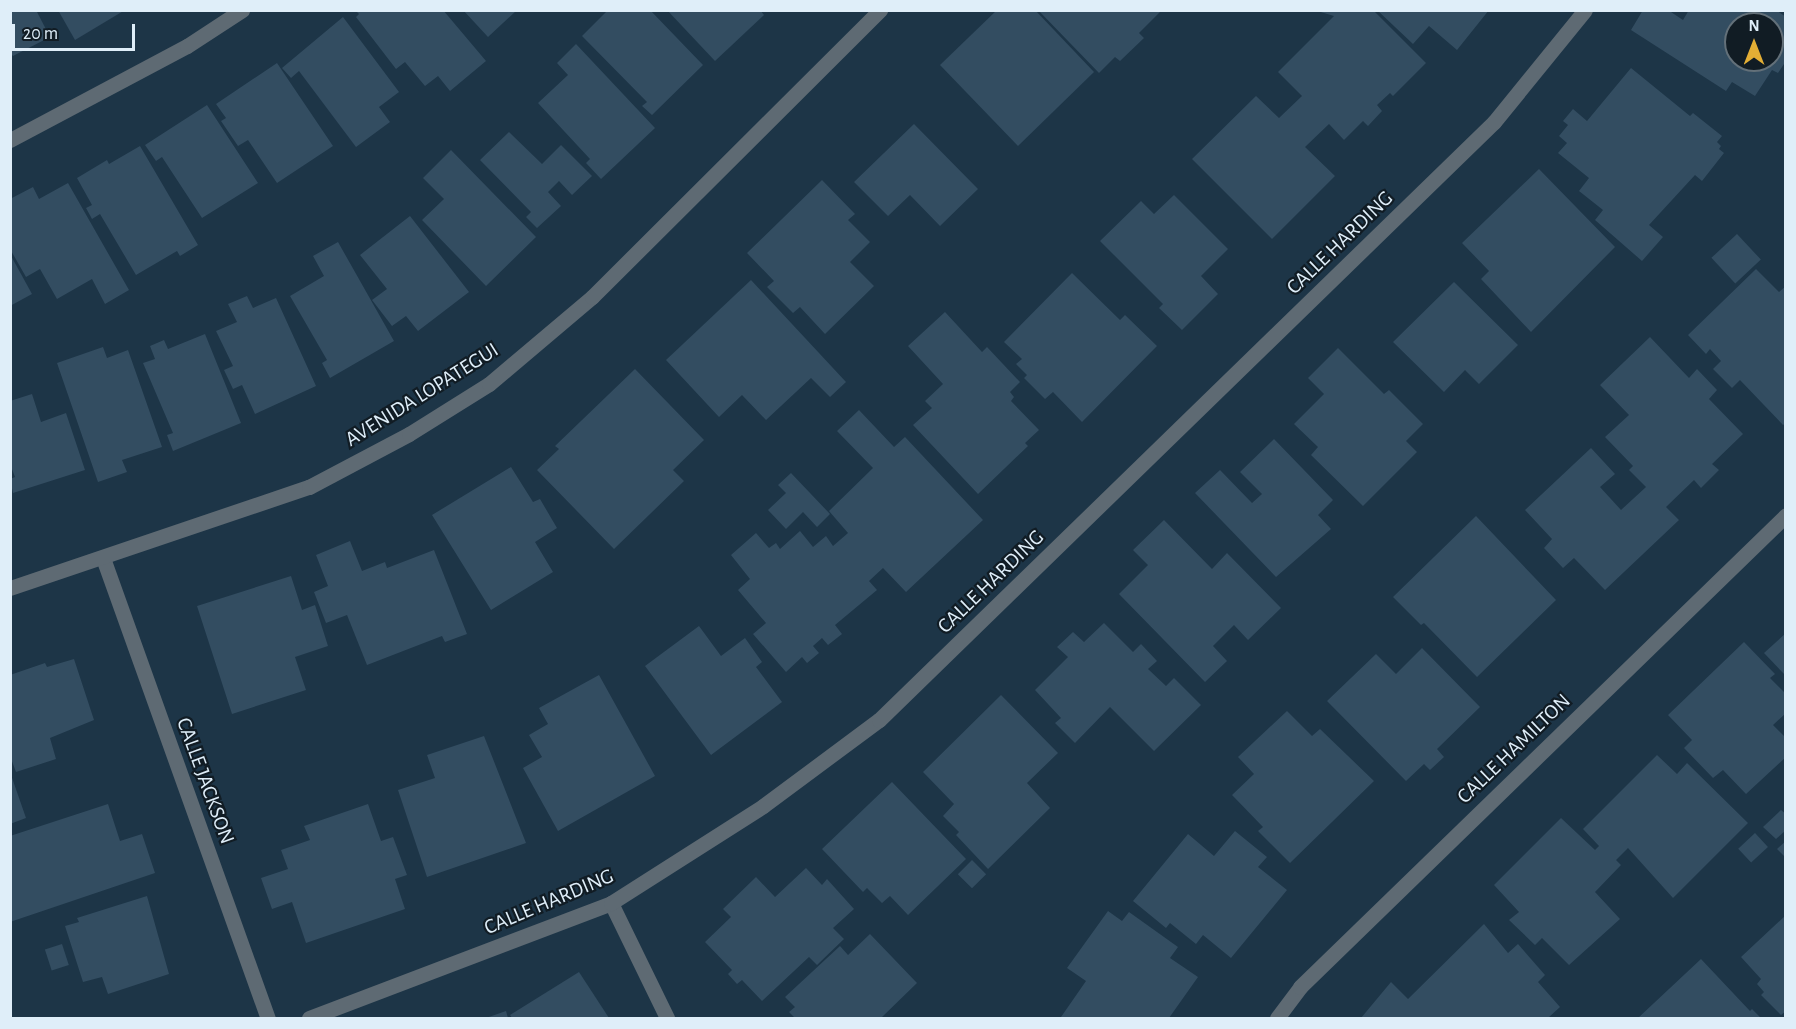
<!DOCTYPE html>
<style>
body{margin:0}
#map{position:relative;width:1796px;height:1029px;overflow:hidden;background:#1d3547;font-family:"Alegreya Sans",sans-serif}
div>[style]{position:absolute}
.building>*{inset:0;background:#334d61;transform-origin:0 0}
.minor>*{height:15px;margin:-7.5px;padding:0 7.5px;transform-origin:7.5px;border-radius:7.5px;background:#5e6a73}
span{translate:-50% -50%;white-space:nowrap;text-align:center;line-height:1.15;-webkit-text-stroke:4.5px #111c24;paint-order:stroke}
.street-label{font-size:21px;color:#dfeef9}
.frame{position:absolute;inset:0;border:12px solid #dfeef9;pointer-events:none}
.north{position:absolute;left:1724px;top:12px;width:60px;height:60px;box-sizing:border-box;background:#111c24;border:2px solid #637079;border-radius:50%;rotate:0deg;font-size:16px;font-weight:700;line-height:24px;text-align:center;color:#dfeef9}
.north::after{content:'';display:block;margin:auto;width:21px;height:27px;background:#e3ae35;clip-path:polygon(50% 0,100% 100%,50% 72%,0 100%)}
.scale{position:absolute;left:12px;top:24px;width:123px;height:27px;box-sizing:border-box;border:3px solid #dfeef9;border-top:0;padding-left:8px;font-size:18px;line-height:21px;white-space:nowrap;color:#dfeef9;-webkit-text-stroke:4px #111c24;paint-order:stroke}
</style>
<div id="map">
<div class="building">
<div style="clip-path:polygon(10px 10px,36px 10px,50px 37px,13px 56px,10px 53px)"></div>
<div style="clip-path:polygon(58px 10px,125px 10px,75px 40px)"></div>
<div style="clip-path:polygon(355px 10px,443px 10px,486px 61px,450px 91px,438px 76px,425px 86px,405px 62px,396px 69px,356px 17px,359px 14px)"></div>
<div style="clip-path:polygon(463px 10px,517px 10px,488px 37px)"></div>
<div style="clip-path:polygon(608px 10px,650px 10px,703px 65px,652px 115px,642px 106px,647px 102px,582px 36px)"></div>
<div style="clip-path:polygon(667px 10px,760px 10px,764px 15px,715px 61px)"></div>
<div style="clip-path:polygon(997px 10px,1035px 10px,1094px 72px,1018px 146px,940px 65px)"></div>
<div style="clip-path:polygon(1038px 10px,1162px 10px,1139px 33px,1144px 38px,1120px 61px,1115px 57px,1099px 73px)"></div>
<div style="clip-path:polygon(1314px 10px,1373px 10px,1426px 63px,1393px 96px,1390px 93px,1377px 105px,1382px 111px,1368px 126px,1363px 121px,1344px 140px,1329px 124px,1305px 147px,1335px 176px,1272px 239px,1192px 159px,1256px 96px,1279px 118px,1302px 96px,1278px 72px,1334px 16px)"></div>
<div style="clip-path:polygon(1377px 10px,1489px 10px,1457px 50px,1429px 26px,1413px 44px)"></div>
<div style="clip-path:polygon(evenodd,1643px 10px,1668px 10px,1683px 20px,1689px 10px,1776px 10px,1786px 17px,1786px 61px,1778px 73px,1772px 70px,1755px 96px,1732px 82px,1726px 91px,1631px 30px,1643px 10px,1736px 24px,1772px 24px,1772px 60px,1736px 60px,1736px 24px)"></div>
<div style="clip-path:polygon(343px 17px,399px 92px,379px 107px,390px 122px,356px 147px,299px 71px,291px 78px,282px 68px)"></div>
<div style="clip-path:polygon(576px 44px,655px 128px,601px 179px,586px 163px,590px 159px,538px 103px,568px 75px,557px 63px)"></div>
<div style="clip-path:polygon(277px 63px,333px 146px,277px 183px,248px 140px,238px 146px,221px 121px,226px 118px,216px 104px)"></div>
<div style="clip-path:polygon(1631px 68px,1690px 116px,1693px 113px,1722px 136px,1717px 142px,1721px 146px,1719px 149px,1724px 153px,1702px 181px,1695px 175px,1649px 225px,1663px 237px,1642px 261px,1595px 220px,1603px 210px,1579px 191px,1589px 178px,1558px 153px,1567px 143px,1559px 136px,1568px 125px,1563px 121px,1573px 109px,1587px 121px)"></div>
<div style="clip-path:polygon(207px 105px,258px 183px,202px 218px,162px 157px,156px 161px,145px 145px)"></div>
<div style="clip-path:polygon(914px 124px,978px 189px,940px 226px,910px 195px,888px 216px,854px 182px)"></div>
<div style="clip-path:polygon(509px 132px,542px 164px,561px 145px,592px 176px,572px 195px,559px 181px,548px 192px,561px 206px,537px 228px,526px 217px,531px 212px,480px 160px)"></div>
<div style="clip-path:polygon(140px 146px,198px 245px,180px 256px,177px 251px,136px 275px,100px 214px,92px 219px,86px 208px,92px 205px,77px 178px,107px 160px,109px 164px)"></div>
<div style="clip-path:polygon(451px 150px,536px 237px,486px 286px,422px 220px,444px 199px,423px 178px)"></div>
<div style="clip-path:polygon(1539px 169px,1615px 247px,1531px 332px,1481px 279px,1489px 271px,1462px 243px)"></div>
<div style="clip-path:polygon(822px 180px,855px 214px,848px 220px,870px 242px,850px 262px,874px 286px,825px 334px,800px 307px,793px 313px,767px 287px,774px 281px,747px 253px)"></div>
<div style="clip-path:polygon(68px 183px,129px 290px,105px 304px,92px 279px,57px 299px,40px 269px,26px 277px,10px 249px,10px 199px,33px 187px,39px 199px)"></div>
<div style="clip-path:polygon(1174px 195px,1228px 249px,1201px 276px,1218px 294px,1182px 330px,1159px 308px,1163px 304px,1100px 241px,1141px 201px,1154px 214px)"></div>
<div style="clip-path:polygon(410px 216px,469px 292px,418px 331px,406px 316px,392px 326px,372px 300px,387px 289px,360px 255px)"></div>
<div style="left:1737px;top:234px;width:35px;height:35px;rotate:47deg"></div>
<div style="clip-path:polygon(338px 242px,394px 341px,330px 378px,322px 363px,327px 360px,290px 296px,324px 276px,313px 256px)"></div>
<div style="clip-path:polygon(10px 254px,32px 294px,10px 306px)"></div>
<div style="clip-path:polygon(1756px 269px,1779px 292px,1786px 286px,1786px 423px,1783px 425px,1740px 380px,1732px 388px,1713px 369px,1721px 361px,1710px 349px,1706px 354px,1688px 335px)"></div>
<div style="clip-path:polygon(1072px 273px,1120px 320px,1125px 315px,1157px 346px,1082px 422px,1053px 392px,1045px 399px,1024px 378px,1027px 375px,1016px 364px,1022px 359px,1004px 342px)"></div>
<div style="clip-path:polygon(751px 280px,846px 382px,830px 397px,811px 378px,766px 420px,742px 395px,719px 417px,666px 360px)"></div>
<div style="clip-path:polygon(1454px 282px,1518px 345px,1479px 384px,1465px 370px,1444px 392px,1393px 342px)"></div>
<div style="clip-path:polygon(247px 296px,253px 308px,276px 298px,316px 386px,255px 414px,242px 385px,233px 389px,224px 370px,233px 366px,216px 331px,237px 322px,228px 304px)"></div>
<div style="clip-path:polygon(945px 312px,982px 352px,987px 347px,1020px 382px,1010px 392px,1014px 397px,1011px 401px,1039px 430px,1025px 443px,1028px 446px,978px 494px,913px 425px,932px 408px,925px 401px,943px 384px,908px 346px)"></div>
<div style="clip-path:polygon(205px 334px,241px 423px,173px 451px,167px 435px,173px 433px,143px 363px,155px 359px,150px 346px,164px 340px,168px 349px)"></div>
<div style="clip-path:polygon(1650px 337px,1689px 378px,1697px 369px,1717px 390px,1709px 399px,1743px 434px,1712px 464px,1719px 470px,1701px 488px,1694px 480px,1666px 507px,1679px 520px,1605px 590px,1574px 558px,1563px 568px,1544px 548px,1552px 539px,1525px 510px,1591px 448px,1615px 474px,1600px 487px,1621px 510px,1646px 487px,1629px 470px,1633px 466px,1605px 437px,1629px 415px,1600px 385px)"></div>
<div style="clip-path:polygon(103px 347px,107px 358px,128px 350px,162px 447px,122px 460px,127px 472px,98px 482px,57px 363px)"></div>
<div style="clip-path:polygon(1338px 348px,1384px 394px,1389px 390px,1423px 424px,1406px 441px,1417px 452px,1363px 506px,1311px 455px,1318px 447px,1294px 424px,1324px 394px,1308px 378px)"></div>
<div style="clip-path:polygon(635px 369px,704px 440px,673px 470px,684px 481px,614px 549px,537px 470px,559px 449px,555px 446px)"></div>
<div style="clip-path:polygon(32px 394px,41px 422px,66px 413px,85px 470px,13px 493px,10px 479px,15px 477px,10px 464px,10px 401px)"></div>
<div style="clip-path:polygon(859px 410px,894px 447px,905px 437px,983px 520px,906px 592px,883px 568px,869px 581px,877px 590px,835px 625px,842px 634px,828px 645px,822px 638px,813px 646px,819px 653px,807px 663px,802px 657px,786px 672px,753px 634px,766px 623px,738px 590px,750px 579px,731px 555px,756px 533px,769px 548px,776px 543px,780px 549px,800px 531px,813px 547px,826px 536px,833px 546px,848px 533px,829px 511px,873px 468px,837px 431px)"></div>
<div style="clip-path:polygon(1274px 439px,1333px 500px,1318px 515px,1331px 529px,1276px 577px,1195px 493px,1220px 470px,1252px 503px,1262px 494px,1240px 472px)"></div>
<div style="clip-path:polygon(511px 467px,533px 502px,540px 499px,557px 528px,535px 542px,553px 572px,491px 610px,432px 515px)"></div>
<div style="clip-path:polygon(791px 473px,830px 514px,817px 527px,803px 512px,786px 529px,768px 510px,786px 493px,778px 485px)"></div>
<div style="clip-path:polygon(1476px 516px,1556px 600px,1477px 677px,1424px 623px,1421px 625px,1393px 597px)"></div>
<div style="clip-path:polygon(1164px 520px,1212px 569px,1227px 553px,1281px 608px,1248px 640px,1234px 625px,1213px 646px,1227px 661px,1205px 682px,1119px 594px,1148px 565px,1133px 550px)"></div>
<div style="clip-path:polygon(350px 541px,362px 571px,385px 562px,387px 568px,434px 550px,467px 634px,445px 642px,442px 636px,367px 665px,347px 615px,326px 623px,314px 592px,328px 586px,316px 555px)"></div>
<div style="clip-path:polygon(291px 576px,302px 610px,315px 605px,328px 646px,295px 657px,306px 690px,232px 714px,197px 606px)"></div>
<div style="clip-path:polygon(1104px 623px,1133px 652px,1141px 644px,1157px 661px,1148px 669px,1166px 686px,1174px 678px,1201px 705px,1154px 751px,1110px 707px,1075px 743px,1055px 723px,1061px 718px,1035px 690px,1068px 657px,1057px 647px,1073px 632px,1084px 642px)"></div>
<div style="clip-path:polygon(699px 626px,721px 656px,745px 638px,762px 662px,756px 667px,782px 702px,711px 755px,645px 666px)"></div>
<div style="clip-path:polygon(1786px 633px,1786px 676px,1764px 653px)"></div>
<div style="clip-path:polygon(1744px 642px,1775px 674px,1770px 678px,1786px 694px,1786px 713px,1773px 725px,1786px 738px,1786px 757px,1746px 794px,1723px 770px,1713px 778px,1684px 748px,1692px 740px,1668px 715px)"></div>
<div style="clip-path:polygon(1422px 648px,1480px 707px,1437px 749px,1444px 757px,1430px 770px,1424px 764px,1406px 781px,1327px 701px,1376px 654px,1396px 674px)"></div>
<div style="clip-path:polygon(74px 659px,94px 720px,50px 738px,56px 759px,16px 772px,10px 756px,10px 675px,45px 663px,47px 667px)"></div>
<div style="clip-path:polygon(599px 675px,655px 776px,558px 831px,523px 768px,542px 757px,529px 735px,548px 724px,539px 708px)"></div>
<div style="clip-path:polygon(1001px 695px,1058px 753px,1027px 783px,1050px 808px,988px 869px,956px 835px,959px 832px,943px 816px,954px 804px,923px 772px)"></div>
<div style="clip-path:polygon(1287px 711px,1312px 736px,1320px 729px,1374px 781px,1290px 863px,1258px 831px,1263px 827px,1232px 795px,1254px 774px,1238px 757px)"></div>
<div style="clip-path:polygon(484px 736px,526px 843px,427px 877px,398px 790px,435px 778px,427px 755px)"></div>
<div style="clip-path:polygon(1657px 755px,1677px 774px,1687px 763px,1748px 823px,1673px 898px,1628px 848px,1616px 860px,1621px 865px,1595px 892px,1620px 919px,1569px 965px,1542px 938px,1535px 945px,1509px 920px,1519px 912px,1494px 885px,1561px 818px,1595px 850px,1599px 846px,1583px 829px)"></div>
<div style="clip-path:polygon(10px 772px,26px 818px,10px 824px)"></div>
<div style="clip-path:polygon(892px 782px,966px 859px,908px 915px,890px 896px,882px 903px,867px 888px,863px 892px,822px 849px)"></div>
<div style="clip-path:polygon(108px 804px,120px 841px,142px 834px,155px 873px,10px 922px,10px 836px)"></div>
<div style="clip-path:polygon(368px 804px,381px 841px,393px 837px,407px 875px,395px 879px,405px 909px,306px 943px,292px 902px,272px 909px,261px 878px,288px 869px,281px 850px,310px 840px,304px 826px)"></div>
<div style="clip-path:polygon(1781px 810px,1786px 814px,1786px 830px,1776px 839px,1763px 827px)"></div>
<div style="clip-path:polygon(1235px 831px,1267px 857px,1258px 867px,1287px 890px,1231px 958px,1203px 935px,1196px 944px,1170px 923px,1166px 928px,1133px 901px,1188px 834px,1214px 856px)"></div>
<div style="left:1755px;top:833px;width:19px;height:23px;rotate:47deg"></div>
<div style="clip-path:polygon(1786px 841px,1786px 858px,1777px 849px)"></div>
<div style="left:972px;top:860px;width:20px;height:20px;rotate:45deg"></div>
<div style="clip-path:polygon(806px 868px,822px 885px,827px 879px,854px 909px,833px 928px,844px 939px,817px 965px,809px 957px,762px 1001px,742px 980px,737px 984px,728px 974px,732px 970px,705px 942px,731px 917px,723px 909px,756px 877px,775px 897px)"></div>
<div style="clip-path:polygon(147px 896px,169px 974px,108px 994px,102px 977px,83px 982px,65px 926px,79px 922px,77px 918px)"></div>
<div style="clip-path:polygon(1108px 911px,1122px 921px,1129px 912px,1178px 947px,1170px 958px,1198px 977px,1169px 1018px,1061px 1017px,1086px 981px,1067px 968px)"></div>
<div style="clip-path:polygon(1786px 915px,1786px 1011px,1781px 1015px,1761px 995px,1764px 992px,1757px 984px,1761px 979px,1741px 957px)"></div>
<div style="clip-path:polygon(1484px 924px,1508px 953px,1518px 944px,1545px 975px,1538px 982px,1560px 1007px,1548px 1018px,1361px 1018px,1391px 982px,1408px 999px)"></div>
<div style="clip-path:polygon(870px 934px,917px 983px,881px 1018px,795px 1018px,789px 1012px,795px 1007px,785px 997px,840px 946px,848px 955px)"></div>
<div style="left:62px;top:944px;width:22px;height:18px;rotate:72deg"></div>
<div style="clip-path:polygon(1701px 959px,1750px 1011px,1752px 1009px,1761px 1018px,1638px 1018px)"></div>
<div style="clip-path:polygon(579px 972px,609px 1018px,512px 1018px,510px 1015px)"></div>
<div style="clip-path:polygon(506px 1011px,508px 1018px,486px 1018px)"></div>
</div>
<div class="minor">
<div style="left:10px;top:140px;width:200px;rotate:-28deg"></div>
<div style="left:187px;top:46px;width:66px;rotate:-33.2deg"></div>
<div style="left:103px;top:558px;width:489px;rotate:70.3deg"></div>
<div style="left:10px;top:588px;width:316px;rotate:-18.7deg"></div>
<div style="left:309px;top:487px;width:113px;rotate:-27.9deg"></div>
<div style="left:409px;top:434px;width:94px;rotate:-32deg"></div>
<div style="left:489px;top:384px;width:135px;rotate:-40.2deg"></div>
<div style="left:592px;top:297px;width:407px;rotate:-44.9deg"></div>
<div style="left:611px;top:903px;width:128px;rotate:64deg"></div>
<div style="left:309px;top:1018px;width:323px;rotate:-20.8deg"></div>
<div style="left:611px;top:903px;width:180px;rotate:-32.5deg"></div>
<div style="left:763px;top:806px;width:144px;rotate:-36.6deg"></div>
<div style="left:879px;top:720px;width:858px;rotate:-44.2deg"></div>
<div style="left:1494px;top:122px;width:144px;rotate:-50.9deg"></div>
<div style="left:1277px;top:1018px;width:39px;rotate:-53deg"></div>
<div style="left:1300px;top:987px;width:677px;rotate:-44.16deg"></div>
</div>
<div class="street-label">
<span style="left:1340px;top:243px;rotate:-44deg">CALLE HARDING</span>
<span style="left:422px;top:395px;rotate:-32deg">AVENIDA LOPATEGUI</span>
<span style="left:991px;top:582px;rotate:-44deg">CALLE HARDING</span>
<span style="left:1514px;top:749px;rotate:-44deg">CALLE HAMILTON</span>
<span style="left:205px;top:781px;rotate:70deg">CALLE JACKSON</span>
<span style="left:549px;top:902px;rotate:-23deg">CALLE HARDING</span>
</div>
<div class="frame"></div>
<div class="north">N</div>
<div class="scale">20 m</div>
</div>
